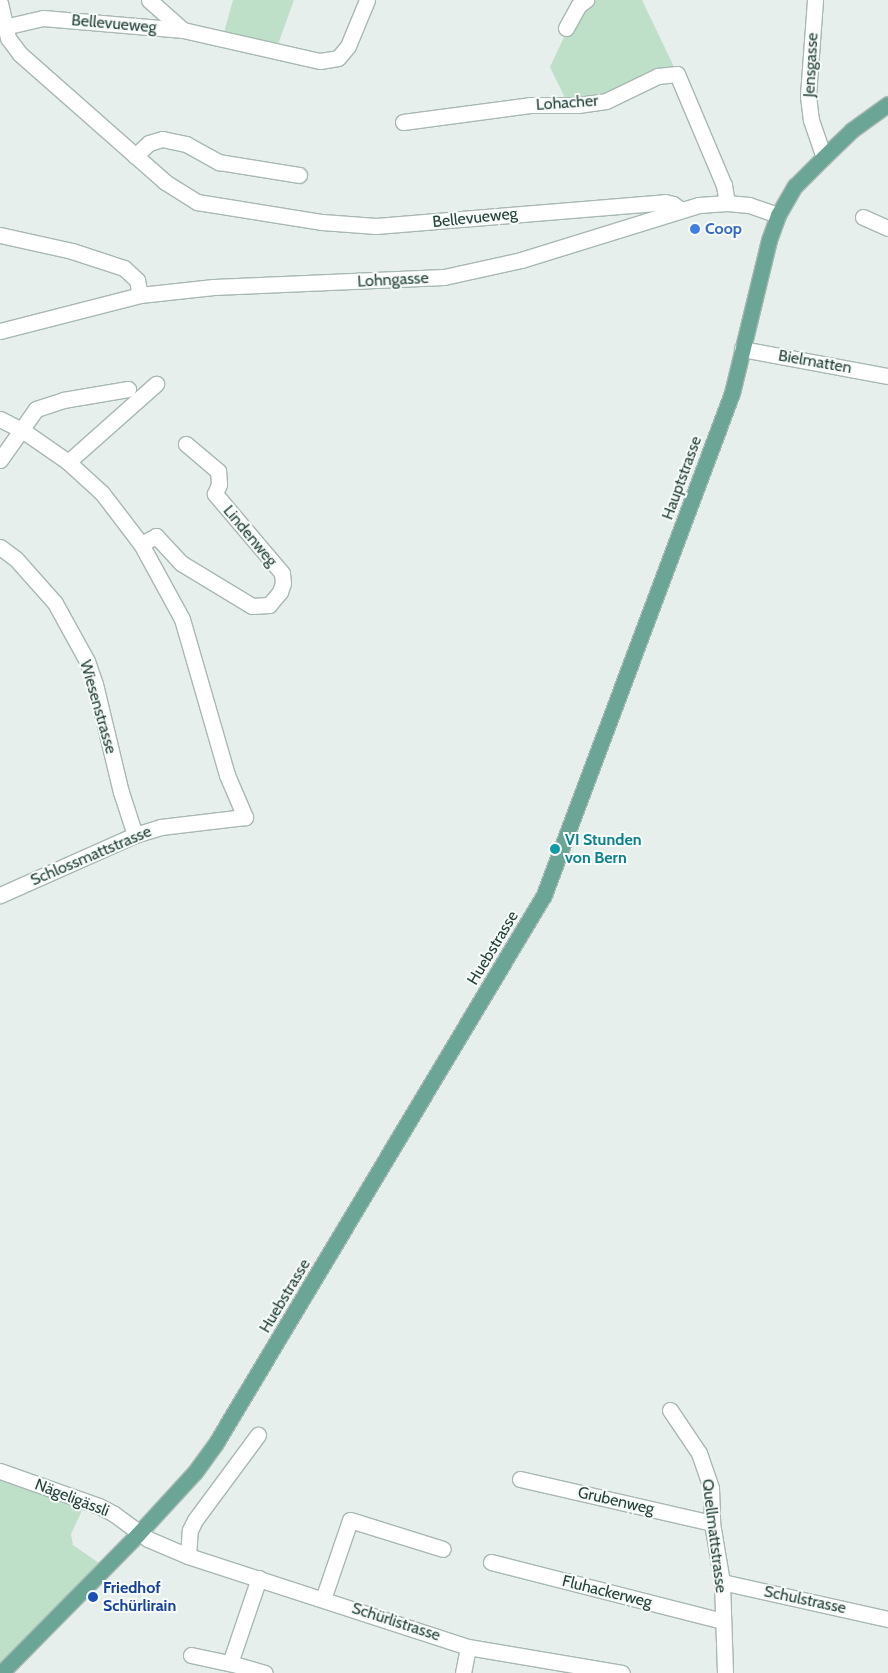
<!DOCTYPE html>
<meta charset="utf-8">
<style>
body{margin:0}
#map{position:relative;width:888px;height:1673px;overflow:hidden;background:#e6efeb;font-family:Cabin,sans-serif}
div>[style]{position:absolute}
.green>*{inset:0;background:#bfe0c8}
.roads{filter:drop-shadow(1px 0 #a8b8b2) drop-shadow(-1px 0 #a8b8b2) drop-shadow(0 1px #a8b8b2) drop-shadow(0 -1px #a8b8b2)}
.minor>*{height:15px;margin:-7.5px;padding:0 7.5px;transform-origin:7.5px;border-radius:7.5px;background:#fff}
.major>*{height:15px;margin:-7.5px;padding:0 7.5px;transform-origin:7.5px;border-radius:7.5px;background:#6aa596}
.dots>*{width:14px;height:14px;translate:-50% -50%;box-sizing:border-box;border:2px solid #f7fbf9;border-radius:50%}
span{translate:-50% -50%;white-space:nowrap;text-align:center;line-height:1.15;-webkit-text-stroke:4px #f7fbf9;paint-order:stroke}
.street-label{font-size:16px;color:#24423a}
.shop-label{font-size:16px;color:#366cbe;font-weight:700}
.left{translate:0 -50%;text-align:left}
.culture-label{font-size:16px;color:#0d838f;font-weight:700}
.transit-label{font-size:16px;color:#164399;font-weight:700}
</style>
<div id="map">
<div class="green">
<div style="clip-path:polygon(233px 0,294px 0,277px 47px,223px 36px)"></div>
<div style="clip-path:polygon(592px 0,642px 0,674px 67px,596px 100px,567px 102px,550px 67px,567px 31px)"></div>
<div style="clip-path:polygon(0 1471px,86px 1502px,71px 1534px,73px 1545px,99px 1563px,0 1665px)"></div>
</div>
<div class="roads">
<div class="minor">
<div style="left:149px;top:0;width:45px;rotate:41.4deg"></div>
<div style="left:815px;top:0;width:96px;rotate:94.2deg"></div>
<div style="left:808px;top:96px;width:24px;rotate:83deg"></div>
<div style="left:811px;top:120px;width:39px;rotate:71deg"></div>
<div style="left:0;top:3px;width:36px;rotate:77deg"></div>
<div style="left:8px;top:38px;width:20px;rotate:53deg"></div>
<div style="left:20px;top:54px;width:193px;rotate:41.4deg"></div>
<div style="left:165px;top:182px;width:38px;rotate:32deg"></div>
<div style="left:197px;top:202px;width:127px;rotate:9.1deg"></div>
<div style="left:322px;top:222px;width:54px;rotate:4.2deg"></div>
<div style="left:376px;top:226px;width:290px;rotate:-4.7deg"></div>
<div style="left:665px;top:202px;width:8px;rotate:14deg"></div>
<div style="left:673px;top:204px;width:9px;rotate:36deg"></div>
<div style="left:0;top:28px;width:44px;rotate:-13.1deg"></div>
<div style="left:43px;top:18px;width:141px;rotate:4.9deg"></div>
<div style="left:183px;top:30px;width:140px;rotate:12.8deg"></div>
<div style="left:320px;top:61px;width:18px;rotate:-9deg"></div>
<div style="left:338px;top:58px;width:16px;rotate:-50deg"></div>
<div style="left:348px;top:46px;width:50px;rotate:-67.6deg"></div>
<div style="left:566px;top:28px;width:26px;rotate:-61deg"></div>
<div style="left:579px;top:5px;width:9px;rotate:-36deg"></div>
<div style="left:403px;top:122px;width:128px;rotate:-7.6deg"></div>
<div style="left:530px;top:105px;width:48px"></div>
<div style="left:578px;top:105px;width:28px;rotate:-8deg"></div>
<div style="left:606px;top:101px;width:58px;rotate:-25.7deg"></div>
<div style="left:658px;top:76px;width:19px;rotate:-6deg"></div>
<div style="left:677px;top:74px;width:121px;rotate:67.1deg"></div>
<div style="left:724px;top:185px;width:18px;rotate:81deg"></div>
<div style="left:135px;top:156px;width:19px;rotate:-43deg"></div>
<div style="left:149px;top:143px;width:14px;rotate:-17deg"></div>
<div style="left:162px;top:139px;width:25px;rotate:12deg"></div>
<div style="left:186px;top:144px;width:38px;rotate:29deg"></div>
<div style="left:219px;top:162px;width:81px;rotate:9.2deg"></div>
<div style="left:863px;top:217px;width:27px;rotate:24deg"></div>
<div style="left:0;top:235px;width:74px;rotate:12.5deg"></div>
<div style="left:72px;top:251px;width:55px;rotate:18.1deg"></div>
<div style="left:124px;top:268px;width:18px;rotate:43deg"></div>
<div style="left:137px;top:280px;width:15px;rotate:79deg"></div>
<div style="left:0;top:331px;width:145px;rotate:-14.4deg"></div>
<div style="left:140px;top:295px;width:74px;rotate:-6.2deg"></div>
<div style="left:214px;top:287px;width:230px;rotate:-2.5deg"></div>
<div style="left:444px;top:277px;width:79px;rotate:-12.4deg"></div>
<div style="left:521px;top:260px;width:186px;rotate:-17.2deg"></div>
<div style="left:699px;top:205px;width:28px;rotate:-4deg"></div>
<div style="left:727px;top:203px;width:22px;rotate:5deg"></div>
<div style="left:749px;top:205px;width:31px;rotate:19deg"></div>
<div style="left:742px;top:349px;width:148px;rotate:10.5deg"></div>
<div style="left:0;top:419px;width:25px;rotate:27deg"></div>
<div style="left:22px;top:430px;width:56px;rotate:34.8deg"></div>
<div style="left:68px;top:462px;width:46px;rotate:42.4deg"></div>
<div style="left:102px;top:493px;width:64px;rotate:52.6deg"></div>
<div style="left:141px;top:544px;width:85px;rotate:61.3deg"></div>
<div style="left:182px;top:619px;width:162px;rotate:73.9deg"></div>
<div style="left:227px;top:775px;width:46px;rotate:66.8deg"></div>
<div style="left:245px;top:817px;width:85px;rotate:173.2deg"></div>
<div style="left:161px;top:827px;width:27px;rotate:163deg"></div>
<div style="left:135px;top:835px;width:148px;rotate:156deg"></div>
<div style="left:0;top:460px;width:62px;rotate:-54.8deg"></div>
<div style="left:36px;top:409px;width:28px;rotate:-18deg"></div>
<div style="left:63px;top:400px;width:66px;rotate:-9.6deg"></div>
<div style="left:68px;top:462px;width:118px;rotate:-41.6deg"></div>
<div style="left:141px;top:544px;width:17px;rotate:-28deg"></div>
<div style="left:156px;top:536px;width:37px;rotate:47deg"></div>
<div style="left:181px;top:563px;width:83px;rotate:31.2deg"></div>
<div style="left:252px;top:606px;width:17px;rotate:-3deg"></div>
<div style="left:269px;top:605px;width:17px;rotate:-50deg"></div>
<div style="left:280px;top:592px;width:9px;rotate:-72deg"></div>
<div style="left:283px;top:583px;width:10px;rotate:-96deg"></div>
<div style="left:282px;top:573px;width:104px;rotate:-130.3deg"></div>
<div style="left:215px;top:494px;width:11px;rotate:-68deg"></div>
<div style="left:219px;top:484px;width:13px;rotate:-94deg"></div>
<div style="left:218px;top:471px;width:42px;rotate:-139.8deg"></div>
<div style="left:0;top:547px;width:20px;rotate:37deg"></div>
<div style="left:16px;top:559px;width:59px;rotate:48.4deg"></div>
<div style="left:55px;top:603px;width:66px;rotate:61.1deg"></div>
<div style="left:87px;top:661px;width:24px;rotate:71deg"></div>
<div style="left:95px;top:684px;width:111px;rotate:76.5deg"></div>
<div style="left:121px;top:792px;width:45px;rotate:72deg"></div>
<div style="left:670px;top:1410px;width:52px;rotate:56deg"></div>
<div style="left:699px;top:1453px;width:37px;rotate:71deg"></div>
<div style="left:711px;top:1488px;width:35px;rotate:88deg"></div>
<div style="left:712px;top:1523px;width:60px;rotate:80.4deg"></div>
<div style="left:722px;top:1582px;width:91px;rotate:88.1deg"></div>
<div style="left:0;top:1471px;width:105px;rotate:19.5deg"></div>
<div style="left:99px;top:1506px;width:17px;rotate:28deg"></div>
<div style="left:114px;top:1514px;width:42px;rotate:36.3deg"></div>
<div style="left:148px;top:1539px;width:43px;rotate:23deg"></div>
<div style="left:188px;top:1556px;width:294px;rotate:18deg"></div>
<div style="left:468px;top:1647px;width:156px;rotate:9.6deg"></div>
<div style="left:520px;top:1479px;width:197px;rotate:12.9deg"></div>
<div style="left:188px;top:1556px;width:26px;rotate:-86deg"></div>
<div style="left:190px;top:1530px;width:11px;rotate:-63deg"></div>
<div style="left:195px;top:1520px;width:106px;rotate:-53.5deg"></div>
<div style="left:491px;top:1562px;width:239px;rotate:14.3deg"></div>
<div style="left:259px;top:1578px;width:90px;rotate:108.8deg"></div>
<div style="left:230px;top:1663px;width:36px;rotate:16deg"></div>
<div style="left:722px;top:1582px;width:170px;rotate:12.6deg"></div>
<div style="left:323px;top:1599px;width:83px;rotate:-71.1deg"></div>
<div style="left:350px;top:1520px;width:97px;rotate:17.3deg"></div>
<div style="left:191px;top:1655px;width:40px;rotate:12deg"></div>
<div style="left:463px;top:1673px;width:26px;rotate:-79deg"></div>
</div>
<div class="major">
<div style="left:1px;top:1673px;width:195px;rotate:-45.4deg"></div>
<div style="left:138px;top:1534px;width:84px;rotate:-47.4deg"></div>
<div style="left:195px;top:1472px;width:36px;rotate:-54deg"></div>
<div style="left:216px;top:1443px;width:639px;rotate:-59.1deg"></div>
<div style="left:544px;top:895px;width:536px;rotate:-69.47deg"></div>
<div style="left:732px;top:393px;width:157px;rotate:-76.4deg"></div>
<div style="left:769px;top:240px;width:27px;rotate:-70deg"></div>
<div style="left:778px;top:215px;width:34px;rotate:-60deg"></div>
<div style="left:795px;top:186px;width:41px;rotate:-45deg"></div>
<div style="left:824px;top:157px;width:39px;rotate:-44deg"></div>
<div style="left:852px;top:130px;width:44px;rotate:-35.8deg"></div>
</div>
</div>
<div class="dots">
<div style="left:695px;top:229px;background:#3f7fe0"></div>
<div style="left:555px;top:849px;background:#0f9aa8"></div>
<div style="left:93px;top:1597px;background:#1a4fb4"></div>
</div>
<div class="street-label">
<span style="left:114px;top:24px;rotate:5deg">Bellevueweg</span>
<span style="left:811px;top:65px;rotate:-87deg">Jensgasse</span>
<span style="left:567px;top:103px;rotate:-4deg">Lohacher</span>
<span style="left:475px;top:218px;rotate:-6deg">Bellevueweg</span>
<span style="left:393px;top:280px;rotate:-3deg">Lohngasse</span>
<span style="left:815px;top:362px;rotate:10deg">Bielmatten</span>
<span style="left:682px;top:478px;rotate:-70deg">Hauptstrasse</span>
<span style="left:250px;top:536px;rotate:50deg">Lindenweg</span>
<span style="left:98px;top:707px;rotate:74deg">Wiesenstrasse</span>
<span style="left:91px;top:856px;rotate:-23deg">Schlossmattstrasse</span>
<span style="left:493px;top:948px;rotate:-59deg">Huebstrasse</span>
<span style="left:285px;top:1296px;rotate:-59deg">Huebstrasse</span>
<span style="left:72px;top:1498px;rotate:21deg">Nägeligässli</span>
<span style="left:616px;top:1501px;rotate:13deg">Grubenweg</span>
<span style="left:714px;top:1536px;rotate:83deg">Quellmattstrasse</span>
<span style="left:607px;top:1592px;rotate:14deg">Fluhackerweg</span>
<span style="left:805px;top:1600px;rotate:12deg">Schulstrasse</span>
<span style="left:396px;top:1622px;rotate:18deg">Schürlistrasse</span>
</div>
<div class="shop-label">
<span class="left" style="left:705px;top:229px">Coop</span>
</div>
<div class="culture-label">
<span class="left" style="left:565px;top:849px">VI Stunden<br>von Bern</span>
</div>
<div class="transit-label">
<span class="left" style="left:103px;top:1597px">Friedhof<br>Schürlirain</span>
</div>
</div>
